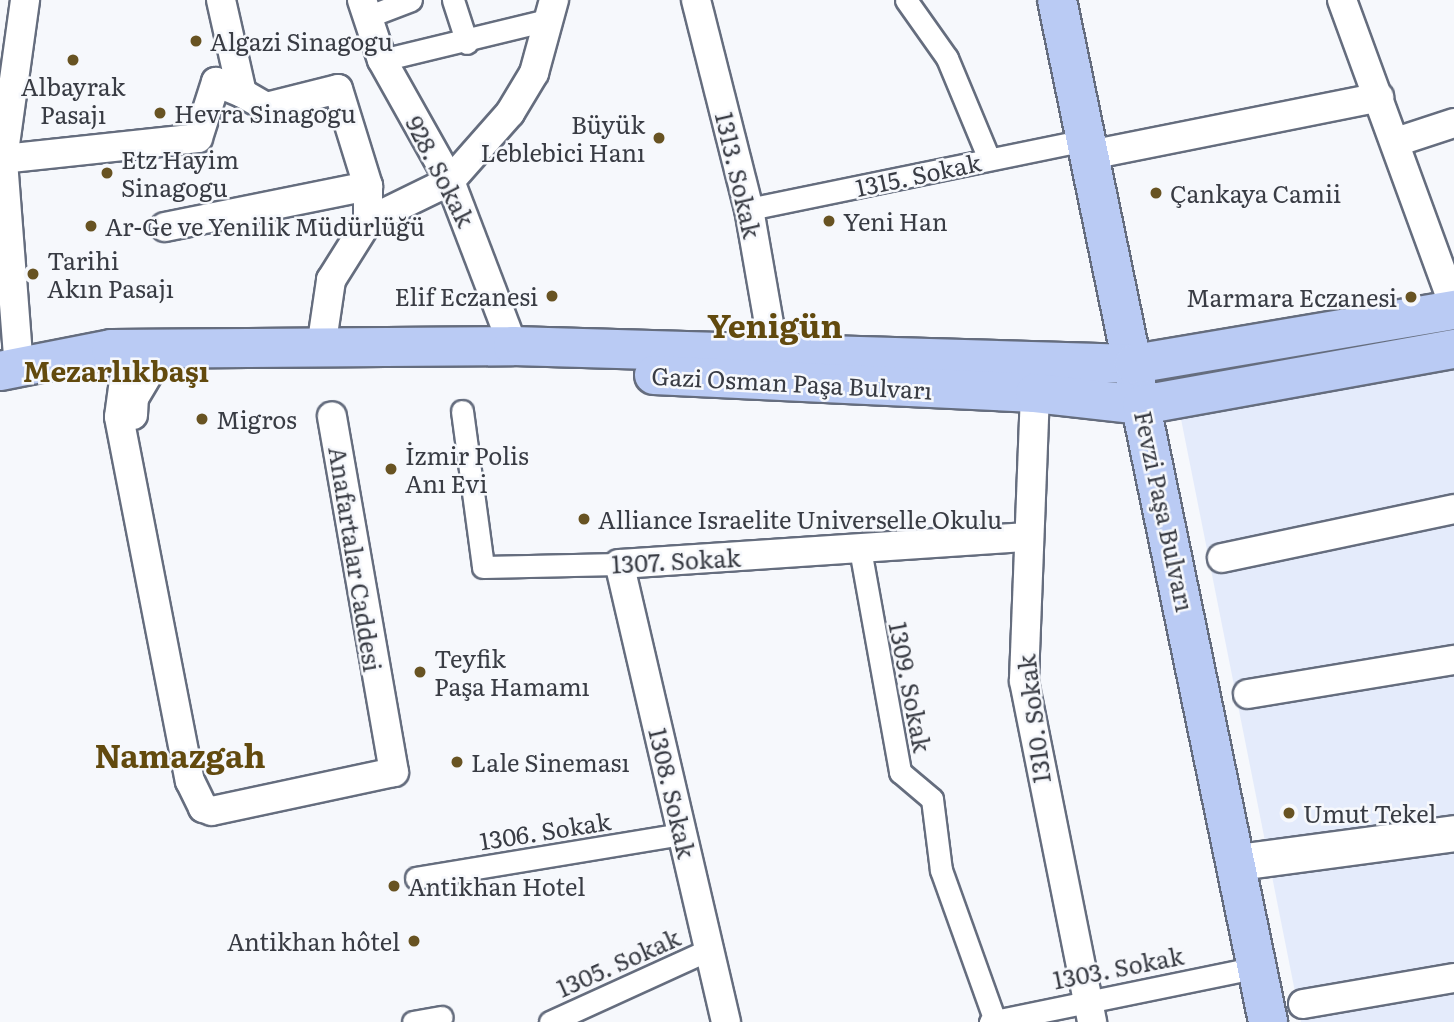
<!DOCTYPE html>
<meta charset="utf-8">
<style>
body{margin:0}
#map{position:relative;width:1454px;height:1022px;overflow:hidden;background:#f6f8fc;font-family:Literata,serif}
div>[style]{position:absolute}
.built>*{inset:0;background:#e4ebfb}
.roads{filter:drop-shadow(2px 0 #656d7e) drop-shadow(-2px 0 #656d7e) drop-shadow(0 2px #656d7e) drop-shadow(0 -2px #656d7e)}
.pedestrian>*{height:21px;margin:-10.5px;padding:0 10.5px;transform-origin:10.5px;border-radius:10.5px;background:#fff}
.minor>*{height:28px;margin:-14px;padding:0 14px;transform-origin:14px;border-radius:14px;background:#fff}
.tertiary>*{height:35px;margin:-17.5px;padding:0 17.5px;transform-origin:17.5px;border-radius:17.5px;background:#fff}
.primary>*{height:38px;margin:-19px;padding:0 19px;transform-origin:19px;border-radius:19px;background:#bacbf4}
.dots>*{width:19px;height:19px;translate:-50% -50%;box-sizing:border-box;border:4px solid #f6f8fc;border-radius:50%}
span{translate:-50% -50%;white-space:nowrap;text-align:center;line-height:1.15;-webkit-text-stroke:5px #f6f8fc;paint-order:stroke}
.poi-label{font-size:24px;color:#393c44}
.left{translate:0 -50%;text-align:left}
.right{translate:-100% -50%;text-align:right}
.street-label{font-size:24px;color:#393c44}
.quarter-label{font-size:28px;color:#624a0e;font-weight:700}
.district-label{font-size:32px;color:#624a0e;font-weight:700}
</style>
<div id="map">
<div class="built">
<div style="clip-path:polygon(1454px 369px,1454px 1022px,1301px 1022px,1181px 419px)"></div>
</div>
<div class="roads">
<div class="pedestrian">
<div style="left:453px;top:0;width:45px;rotate:72deg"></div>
<div style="left:906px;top:0;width:71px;rotate:54.7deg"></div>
<div style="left:947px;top:58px;width:109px;rotate:67.4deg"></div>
<div style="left:367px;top:17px;width:47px;rotate:-21.1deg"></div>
<div style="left:382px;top:60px;width:170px;rotate:-13.6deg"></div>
<div style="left:749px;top:209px;width:344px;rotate:-11.6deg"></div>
<div style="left:462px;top:411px;width:157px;rotate:82.3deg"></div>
<div style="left:483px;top:567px;width:136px;rotate:-1.3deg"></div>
<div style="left:860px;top:549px;width:227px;rotate:79.8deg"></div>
<div style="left:900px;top:772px;width:42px;rotate:40.2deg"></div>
<div style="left:932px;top:799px;width:72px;rotate:82.8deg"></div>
<div style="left:941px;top:870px;width:160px;rotate:70.3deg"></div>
<div style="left:416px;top:878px;width:270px;rotate:-9.4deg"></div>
<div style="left:413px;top:1022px;width:29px;rotate:-10deg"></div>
<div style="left:550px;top:1022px;width:174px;rotate:-24.5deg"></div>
<div style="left:990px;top:1022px;width:273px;rotate:-11.6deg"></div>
</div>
<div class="minor">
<div style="left:221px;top:0;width:95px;rotate:77.3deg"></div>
<div style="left:242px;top:93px;width:28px;rotate:30deg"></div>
<div style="left:266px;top:107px;width:74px;rotate:-14deg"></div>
<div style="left:338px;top:89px;width:102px;rotate:72.8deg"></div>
<div style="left:368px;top:186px;width:35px;rotate:90deg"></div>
<div style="left:362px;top:0;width:63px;rotate:71.6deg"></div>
<div style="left:382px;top:60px;width:139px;rotate:60.7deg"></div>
<div style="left:450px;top:181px;width:177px;rotate:69.1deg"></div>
<div style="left:696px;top:0;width:216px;rotate:75.8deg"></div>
<div style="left:749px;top:209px;width:145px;rotate:80.1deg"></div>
<div style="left:1342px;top:0;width:326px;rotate:69.9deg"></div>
<div style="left:1396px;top:142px;width:61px;rotate:-18.1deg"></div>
<div style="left:1090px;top:155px;width:295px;rotate:-11.3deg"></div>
<div style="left:3px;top:159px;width:196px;rotate:-6.1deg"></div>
<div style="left:198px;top:138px;width:59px;rotate:-72.2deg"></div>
<div style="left:216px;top:82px;width:28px;rotate:23deg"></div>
<div style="left:165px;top:227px;width:207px;rotate:-11.4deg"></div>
<div style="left:321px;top:348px;width:69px;rotate:-81.6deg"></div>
<div style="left:331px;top:280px;width:70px;rotate:-57.9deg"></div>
<div style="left:368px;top:221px;width:91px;rotate:-26deg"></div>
<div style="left:450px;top:181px;width:91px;rotate:-48.6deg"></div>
<div style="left:510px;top:113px;width:47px;rotate:-59deg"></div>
<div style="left:534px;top:73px;width:76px;rotate:-74.7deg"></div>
<div style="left:19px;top:369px;width:211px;rotate:-94.4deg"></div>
<div style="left:3px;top:159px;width:161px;rotate:-82.1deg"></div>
<div style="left:125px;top:373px;width:44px;rotate:97.8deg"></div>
<div style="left:119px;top:417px;width:371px;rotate:79deg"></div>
<div style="left:190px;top:781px;width:30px;rotate:64deg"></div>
<div style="left:203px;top:808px;width:9px;rotate:18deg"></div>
<div style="left:212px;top:811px;width:186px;rotate:-12.1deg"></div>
<div style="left:394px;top:772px;width:361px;rotate:-99.9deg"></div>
<div style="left:1035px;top:393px;width:288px;rotate:92.2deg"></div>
<div style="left:1024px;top:681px;width:348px;rotate:78.7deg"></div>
<div style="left:133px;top:415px;width:17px;rotate:-87deg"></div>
<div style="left:134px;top:398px;width:29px;rotate:-59deg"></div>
<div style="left:1222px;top:558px;width:237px;rotate:-11.9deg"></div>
<div style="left:1248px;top:694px;width:209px;rotate:-9.4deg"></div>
<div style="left:1303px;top:1004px;width:153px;rotate:-9.8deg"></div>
<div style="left:726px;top:1022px;width:470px;rotate:-103.1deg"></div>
<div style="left:619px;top:564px;width:407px;rotate:-3.8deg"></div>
</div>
<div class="tertiary">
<div style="left:1238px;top:862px;width:218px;rotate:-7.6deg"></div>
</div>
<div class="primary">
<div style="left:1057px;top:0;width:1044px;rotate:78.33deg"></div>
<div style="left:0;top:371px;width:113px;rotate:-11.2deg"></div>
<div style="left:111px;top:349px;width:402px;rotate:-0.4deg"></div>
<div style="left:513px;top:346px;width:621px;rotate:1.66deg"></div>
<div style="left:1134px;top:364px;width:325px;rotate:-9.6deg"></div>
<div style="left:654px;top:375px;width:381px;rotate:2.7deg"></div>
<div style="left:1035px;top:393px;width:108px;rotate:6.4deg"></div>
<div style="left:1142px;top:405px;width:317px;rotate:-10.2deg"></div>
</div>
</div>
<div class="dots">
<div style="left:196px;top:41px;background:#685322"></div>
<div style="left:73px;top:60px;background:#685322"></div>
<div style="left:160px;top:113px;background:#685322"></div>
<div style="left:659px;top:138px;background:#685322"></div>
<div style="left:107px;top:173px;background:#685322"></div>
<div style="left:1156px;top:193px;background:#685322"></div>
<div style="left:829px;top:221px;background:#685322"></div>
<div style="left:91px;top:226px;background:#685322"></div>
<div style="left:33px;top:274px;background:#685322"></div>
<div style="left:552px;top:296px;background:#685322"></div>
<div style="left:1411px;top:297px;background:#685322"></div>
<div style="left:202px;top:419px;background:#685322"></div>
<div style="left:391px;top:469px;background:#685322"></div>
<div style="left:584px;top:519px;background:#685322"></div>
<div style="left:420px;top:672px;background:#685322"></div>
<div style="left:457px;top:762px;background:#685322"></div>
<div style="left:1289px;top:813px;background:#685322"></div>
<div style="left:394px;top:886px;background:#685322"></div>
<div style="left:414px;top:941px;background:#685322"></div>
</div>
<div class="poi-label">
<span class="left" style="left:210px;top:41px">Algazi Sinagogu</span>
<span style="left:73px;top:100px">Albayrak<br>Pasajı</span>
<span class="left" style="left:174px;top:113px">Hevra Sinagogu</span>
<span class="right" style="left:645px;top:138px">Büyük<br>Leblebici Hanı</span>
<span class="left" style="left:121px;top:173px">Etz Hayim<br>Sinagogu</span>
<span class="left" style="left:1170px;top:193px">Çankaya Camii</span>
<span class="left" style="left:843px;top:221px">Yeni Han</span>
<span class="left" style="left:105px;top:226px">Ar-Ge ve Yenilik Müdürlüğü</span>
<span class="left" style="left:47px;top:274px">Tarihi<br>Akın Pasajı</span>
<span class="right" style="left:538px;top:296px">Elif Eczanesi</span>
<span class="right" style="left:1397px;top:297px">Marmara Eczanesi</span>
<span class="left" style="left:216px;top:419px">Migros</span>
<span class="left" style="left:405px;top:469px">İzmir Polis<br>Anı Evi</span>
<span class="left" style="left:598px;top:519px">Alliance Israelite Universelle Okulu</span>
<span class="left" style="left:434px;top:672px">Teyfik<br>Paşa Hamamı</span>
<span class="left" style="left:471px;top:762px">Lale Sineması</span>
<span class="left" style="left:1303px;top:813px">Umut Tekel</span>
<span class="left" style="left:408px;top:886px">Antikhan Hotel</span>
<span class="right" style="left:400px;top:941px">Antikhan hôtel</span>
</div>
<div class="street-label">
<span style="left:441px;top:171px;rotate:63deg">928. Sokak</span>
<span style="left:918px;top:174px;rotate:-12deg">1315. Sokak</span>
<span style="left:739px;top:175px;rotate:77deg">1313. Sokak</span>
<span style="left:792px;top:382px;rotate:3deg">Gazi Osman Paşa Bulvarı</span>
<span style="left:1165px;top:511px;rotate:78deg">Fevzi Paşa Bulvarı</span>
<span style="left:356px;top:559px;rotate:81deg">Anafartalar Caddesi</span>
<span style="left:676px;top:560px;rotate:-3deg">1307. Sokak</span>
<span style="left:911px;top:687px;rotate:79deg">1309. Sokak</span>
<span style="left:1033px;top:719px;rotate:-97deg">1310. Sokak</span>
<span style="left:673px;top:793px;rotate:77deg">1308. Sokak</span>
<span style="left:545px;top:830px;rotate:-9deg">1306. Sokak</span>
<span style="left:618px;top:962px;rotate:-24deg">1305. Sokak</span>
<span style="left:1118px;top:967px;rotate:-11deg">1303. Sokak</span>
</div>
<div class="quarter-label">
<span style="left:116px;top:370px">Mezarlıkbaşı</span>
</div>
<div class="district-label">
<span style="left:775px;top:324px">Yenigün</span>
<span style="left:180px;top:754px">Namazgah</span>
</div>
</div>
